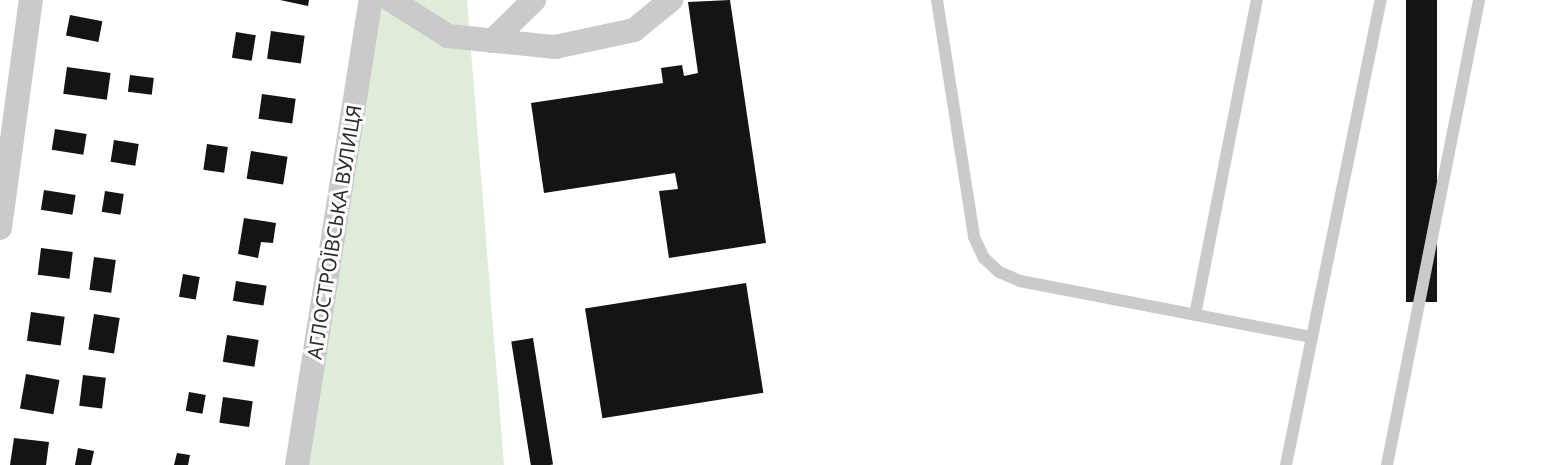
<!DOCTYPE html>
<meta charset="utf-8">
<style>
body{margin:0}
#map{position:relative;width:1562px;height:465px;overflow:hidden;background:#fff;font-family:"Noto Sans",sans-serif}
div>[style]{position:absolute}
.green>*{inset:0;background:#dfecd9}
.building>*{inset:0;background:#141414;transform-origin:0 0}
.lane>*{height:12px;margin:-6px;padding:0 6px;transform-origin:6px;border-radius:6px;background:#cacaca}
.street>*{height:24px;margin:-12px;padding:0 12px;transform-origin:12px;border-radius:12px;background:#cacaca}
span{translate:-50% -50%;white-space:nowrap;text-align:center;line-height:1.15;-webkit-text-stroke:6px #fff;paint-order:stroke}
.street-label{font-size:20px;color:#2d2d2d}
</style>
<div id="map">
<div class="green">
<div style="clip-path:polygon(371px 0,467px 0,504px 465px,297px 465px)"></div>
</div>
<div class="building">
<div style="clip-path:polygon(280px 0,309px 0,308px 6px)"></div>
<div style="clip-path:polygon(730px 0,766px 243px,669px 258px,659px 191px,678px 189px,675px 173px,544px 193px,531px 103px,663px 83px,661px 68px,682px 65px,684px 76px,698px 73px,688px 2px)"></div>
<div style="left:1406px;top:0;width:31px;height:302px"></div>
<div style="left:70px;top:15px;width:33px;height:21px;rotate:11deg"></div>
<div style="left:271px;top:31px;width:34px;height:28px;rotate:8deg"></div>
<div style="left:236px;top:32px;width:20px;height:26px;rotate:9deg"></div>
<div style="left:67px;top:67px;width:44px;height:27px;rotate:8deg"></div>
<div style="left:130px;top:75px;width:24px;height:17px;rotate:7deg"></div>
<div style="left:262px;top:94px;width:34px;height:25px;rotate:8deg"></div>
<div style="left:55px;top:129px;width:32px;height:21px;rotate:9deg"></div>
<div style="left:114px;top:140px;width:25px;height:22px;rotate:9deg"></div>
<div style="left:207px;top:144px;width:21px;height:26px;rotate:8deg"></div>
<div style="left:251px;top:151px;width:37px;height:28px;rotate:9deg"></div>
<div style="left:44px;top:190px;width:32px;height:20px;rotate:9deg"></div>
<div style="left:105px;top:191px;width:19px;height:21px;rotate:9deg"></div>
<div style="clip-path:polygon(244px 218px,276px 223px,273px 243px,261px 242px,258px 258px,238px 254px)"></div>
<div style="left:41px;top:248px;width:32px;height:27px;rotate:7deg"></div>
<div style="left:94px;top:257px;width:22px;height:33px;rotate:8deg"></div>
<div style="left:183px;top:274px;width:17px;height:23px;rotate:10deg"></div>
<div style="left:236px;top:281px;width:31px;height:20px;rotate:9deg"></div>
<div style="left:746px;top:283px;width:111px;height:163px;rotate:81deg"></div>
<div style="left:31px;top:312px;width:34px;height:29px;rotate:8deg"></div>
<div style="left:94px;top:314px;width:26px;height:36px;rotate:9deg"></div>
<div style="left:227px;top:335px;width:32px;height:27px;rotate:9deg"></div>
<div style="left:533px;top:338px;width:128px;height:22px;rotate:81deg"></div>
<div style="left:26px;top:374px;width:34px;height:35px;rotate:10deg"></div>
<div style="left:83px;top:375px;width:23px;height:31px;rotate:7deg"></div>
<div style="left:189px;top:392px;width:17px;height:19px;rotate:10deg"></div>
<div style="left:223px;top:397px;width:30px;height:26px;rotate:8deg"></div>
<div style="clip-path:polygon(14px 438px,49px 442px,46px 465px,10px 465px)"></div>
<div style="clip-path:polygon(78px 448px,94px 451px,91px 465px,75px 465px)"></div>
<div style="clip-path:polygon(177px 453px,190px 455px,188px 465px,174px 465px)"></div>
</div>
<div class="lane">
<div style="left:937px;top:0;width:240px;rotate:81.1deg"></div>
<div style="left:974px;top:237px;width:23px;rotate:65deg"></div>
<div style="left:984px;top:258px;width:21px;rotate:43deg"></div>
<div style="left:999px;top:272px;width:23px;rotate:23deg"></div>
<div style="left:1020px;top:281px;width:297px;rotate:10.9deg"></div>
<div style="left:1195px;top:315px;width:321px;rotate:-78.9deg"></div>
<div style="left:1286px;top:465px;width:475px;rotate:-78.5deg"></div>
<div style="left:1387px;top:465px;width:474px;rotate:-78.8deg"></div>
</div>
<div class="street">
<div style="left:391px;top:0;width:67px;rotate:32.3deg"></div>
<div style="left:448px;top:36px;width:108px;rotate:5.9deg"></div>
<div style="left:555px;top:47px;width:81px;rotate:-12.1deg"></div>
<div style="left:634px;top:30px;width:48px;rotate:-39deg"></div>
<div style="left:492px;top:41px;width:59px;rotate:-44.3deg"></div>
<div style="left:0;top:228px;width:230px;rotate:-82.3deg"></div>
<div style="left:297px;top:465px;width:471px;rotate:-81deg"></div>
</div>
<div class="street-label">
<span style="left:334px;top:232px;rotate:-81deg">АГЛОСТРОЇВСЬКА ВУЛИЦЯ</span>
</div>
</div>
